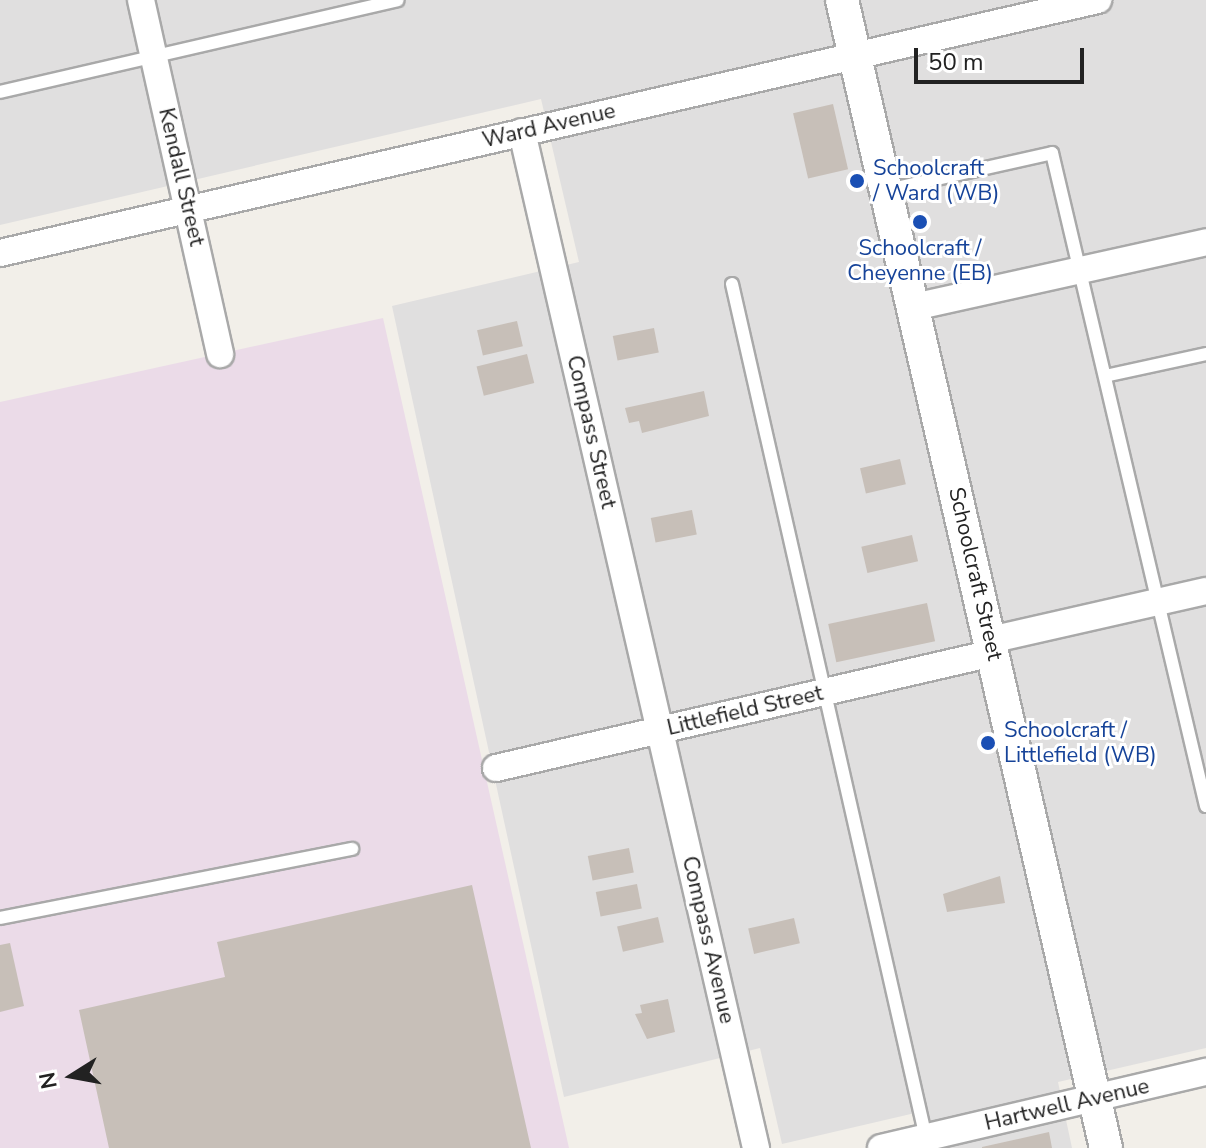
<!DOCTYPE html>
<style>
body{margin:0}
#map{position:relative;width:1206px;height:1148px;overflow:hidden;background:#f2efe9;font-family:"Nunito Sans",sans-serif}
div>[style]{position:absolute}
.residential>*{inset:0;background:#e0dfdf}
.industrial>*{inset:0;background:#ebdbe8}
.building>*{inset:0;background:#c7bfb8;transform-origin:0 0}
.roads{filter:drop-shadow(2px 0 #a9a9a9) drop-shadow(-2px 0 #a9a9a9) drop-shadow(0 2px #a9a9a9) drop-shadow(0 -2px #a9a9a9)}
.service>*{height:12px;margin:-6px;padding:0 6px;transform-origin:6px;border-radius:6px;background:#fff}
.minor>*{height:26px;margin:-13px;padding:0 13px;transform-origin:13px;border-radius:13px;background:#fff}
.tertiary>*{height:32px;margin:-16px;padding:0 16px;transform-origin:16px;border-radius:16px;background:#fff}
.dots>*{width:22px;height:22px;translate:-50% -50%;box-sizing:border-box;border:4px solid #fff;border-radius:50%}
span{translate:-50% -50%;white-space:nowrap;text-align:center;line-height:1.15;-webkit-text-stroke:6px #fff;paint-order:stroke}
.street-label{font-size:22px;color:#222}
.transit-label{font-size:22px;color:#164399}
.left{translate:0 -50%;text-align:left}
.north{position:absolute;left:32px;top:1036px;width:80px;height:80px;-webkit-text-stroke:6px #fff;paint-order:stroke;rotate:259deg;font-size:22px;font-weight:700;line-height:32px;text-align:center;color:#222}
.north::after{content:'';display:block;margin:auto;width:28px;height:36px;background:#222;clip-path:polygon(50% 0,100% 100%,50% 72%,0 100%)}
.scale{position:absolute;left:914px;top:48px;width:170px;height:36px;box-sizing:border-box;border:4px solid #222;border-top:0;padding-left:10px;font-size:24px;line-height:28px;white-space:nowrap;color:#222;-webkit-text-stroke:6px #fff;paint-order:stroke}
</style>
<div id="map">
<div class="residential">
<div style="clip-path:polygon(0 0,1206px 0,1206px 1048px,1058px 1082px,1072px 1148px,937px 1148px,928px 1110px,782px 1144px,760px 1048px,564px 1097px,392px 306px,579px 262px,541px 99px,0 225px)"></div>
</div>
<div class="industrial">
<div style="clip-path:polygon(383px 318px,569px 1148px,0 1148px,0 402px)"></div>
</div>
<div class="building">
<div style="left:833px;top:104px;width:67px;height:41px;rotate:77deg"></div>
<div style="left:517px;top:321px;width:26px;height:41px;rotate:77deg"></div>
<div style="left:654px;top:328px;width:25px;height:42px;rotate:79deg"></div>
<div style="left:527px;top:354px;width:30px;height:52px;rotate:76deg"></div>
<div style="clip-path:polygon(704px 391px,709px 416px,642px 433px,639px 421px,629px 423px,625px 408px)"></div>
<div style="left:900px;top:459px;width:26px;height:41px;rotate:77deg"></div>
<div style="left:692px;top:510px;width:25px;height:42px;rotate:79deg"></div>
<div style="left:912px;top:535px;width:27px;height:52px;rotate:77deg"></div>
<div style="left:927px;top:603px;width:39px;height:101px;rotate:78deg"></div>
<div style="left:629px;top:848px;width:25px;height:42px;rotate:79deg"></div>
<div style="clip-path:polygon(1000px 876px,1005px 903px,947px 912px,943px 894px)"></div>
<div style="left:637px;top:884px;width:25px;height:42px;rotate:79deg"></div>
<div style="clip-path:polygon(472px 885px,531px 1148px,109px 1148px,79px 1010px,225px 977px,217px 942px)"></div>
<div style="left:658px;top:917px;width:26px;height:42px;rotate:77deg"></div>
<div style="left:794px;top:918px;width:26px;height:47px;rotate:77deg"></div>
<div style="clip-path:polygon(10px 943px,24px 1006px,0 1012px,0 945px)"></div>
<div style="clip-path:polygon(668px 999px,675px 1032px,647px 1039px,635px 1014px,642px 1013px,640px 1005px)"></div>
<div style="clip-path:polygon(1049px 1132px,1052px 1148px,982px 1148px,982px 1147px)"></div>
</div>
<div class="roads">
<div class="service">
<div style="left:0;top:92px;width:408px;rotate:-13deg"></div>
<div style="left:887px;top:190px;width:169px;rotate:-12.6deg"></div>
<div style="left:1052px;top:153px;width:671px;rotate:76.73deg"></div>
<div style="left:732px;top:284px;width:876px;rotate:77.2deg"></div>
<div style="left:1105px;top:376px;width:103px;rotate:-12.3deg"></div>
<div style="left:0;top:918px;width:359px;rotate:-11.1deg"></div>
</div>
<div class="minor">
<div style="left:141px;top:0;width:363px;rotate:77.4deg"></div>
<div style="left:522px;top:132px;width:1043px;rotate:77.03deg"></div>
<div style="left:0;top:253px;width:1127px;rotate:-12.98deg"></div>
<div style="left:914px;top:307px;width:299px;rotate:-12.5deg"></div>
<div style="left:990px;top:640px;width:221px;rotate:-12.8deg"></div>
<div style="left:496px;top:768px;width:510px;rotate:-13.03deg"></div>
<div style="left:881px;top:1148px;width:334px;rotate:-13.2deg"></div>
</div>
<div class="tertiary">
<div style="left:842px;top:0;width:1178px;rotate:77.05deg"></div>
</div>
</div>
<div class="dots">
<div style="left:857px;top:181px;background:#1a4fb4"></div>
<div style="left:920px;top:222px;background:#1a4fb4"></div>
<div style="left:988px;top:743px;background:#1a4fb4"></div>
</div>
<div class="street-label">
<span style="left:549px;top:126px;rotate:-13deg">Ward Avenue</span>
<span style="left:181px;top:177px;rotate:77deg">Kendall Street</span>
<span style="left:591px;top:432px;rotate:77deg">Compass Street</span>
<span style="left:975px;top:574px;rotate:77deg">Schoolcraft Street</span>
<span style="left:745px;top:711px;rotate:-13deg">Littlefield Street</span>
<span style="left:708px;top:940px;rotate:77deg">Compass Avenue</span>
<span style="left:1067px;top:1105px;rotate:-13deg">Hartwell Avenue</span>
</div>
<div class="transit-label">
<span class="left" style="left:873px;top:181px">Schoolcraft<br>/ Ward (WB)</span>
<span style="left:920px;top:261px">Schoolcraft /<br>Cheyenne (EB)</span>
<span class="left" style="left:1004px;top:743px">Schoolcraft /<br>Littlefield (WB)</span>
</div>
<div class="north">N</div>
<div class="scale">50 m</div>
</div>
